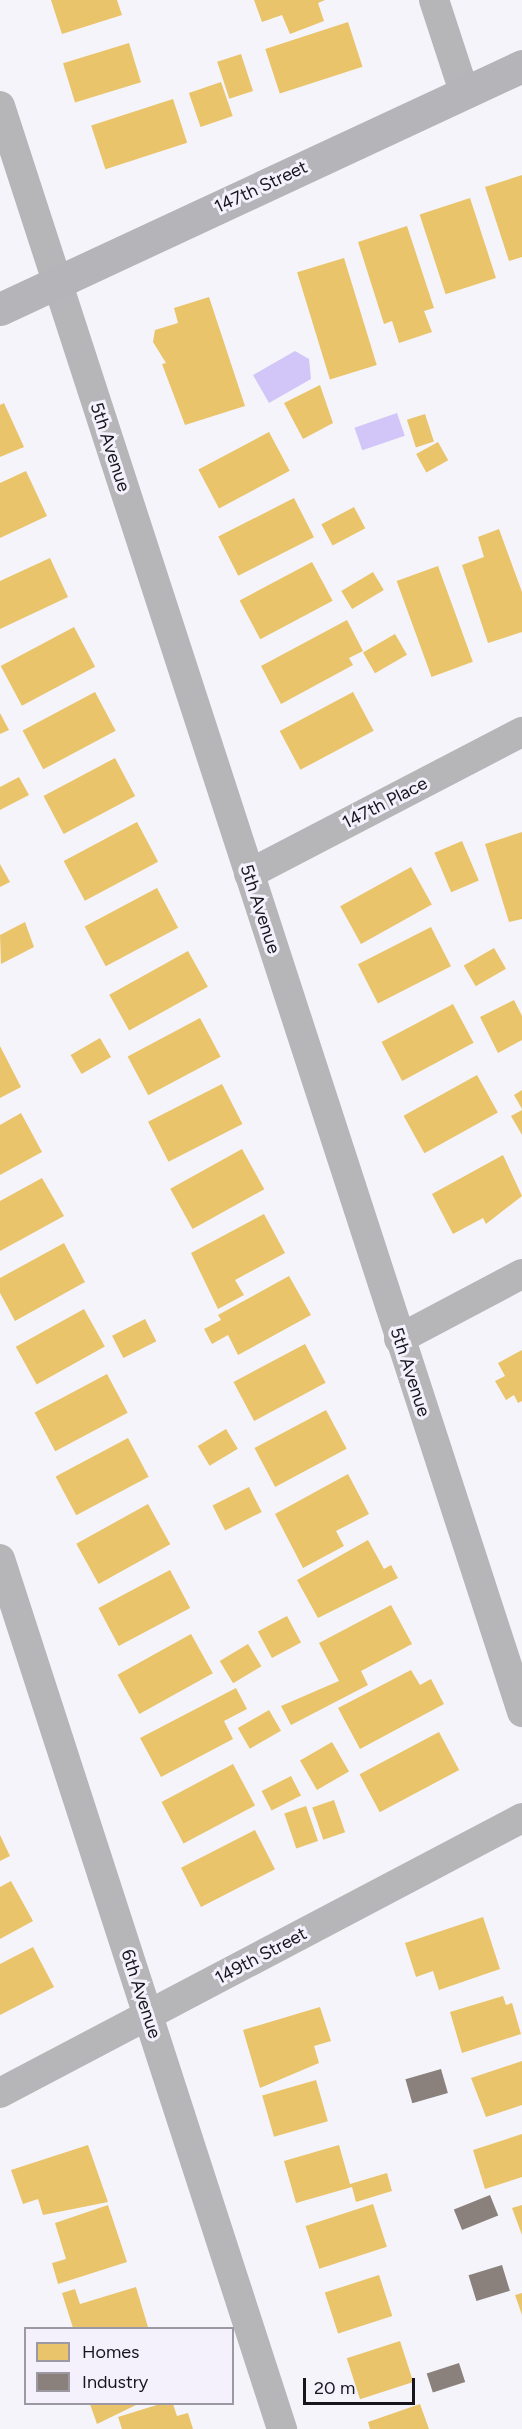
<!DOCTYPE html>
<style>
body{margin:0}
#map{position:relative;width:522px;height:2429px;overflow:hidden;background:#f5f4fa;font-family:Figtree,sans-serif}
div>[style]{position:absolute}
.water>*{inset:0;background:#d2c6f8;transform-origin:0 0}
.homes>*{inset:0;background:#e9c46a;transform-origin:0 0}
.industry>*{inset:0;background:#8a817c;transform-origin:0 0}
.street>*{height:30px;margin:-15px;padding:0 15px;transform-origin:15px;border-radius:15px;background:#b6b6b9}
.secondary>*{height:33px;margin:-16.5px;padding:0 16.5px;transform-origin:16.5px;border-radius:16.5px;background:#b5b4b9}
span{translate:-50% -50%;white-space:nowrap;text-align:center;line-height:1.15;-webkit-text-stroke:6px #f4f1fd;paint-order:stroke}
.street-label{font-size:18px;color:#17161d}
.legend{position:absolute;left:24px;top:2327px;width:210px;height:78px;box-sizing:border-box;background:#f4f1fd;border:2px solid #9c99a3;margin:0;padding:8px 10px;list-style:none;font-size:18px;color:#17161d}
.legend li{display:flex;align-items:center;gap:12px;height:30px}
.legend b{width:30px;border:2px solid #9c99a3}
.scale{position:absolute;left:303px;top:2378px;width:112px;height:27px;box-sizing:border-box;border:3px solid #17161d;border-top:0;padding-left:8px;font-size:18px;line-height:21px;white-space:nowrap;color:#17161d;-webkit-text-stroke:4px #f4f1fd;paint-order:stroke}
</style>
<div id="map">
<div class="water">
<div style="clip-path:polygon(295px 351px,309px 359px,311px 379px,269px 403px,253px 375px)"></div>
<div style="left:397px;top:413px;width:24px;height:45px;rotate:71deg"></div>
</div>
<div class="homes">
<div style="clip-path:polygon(51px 0,117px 0,122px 15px,62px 34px)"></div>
<div style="clip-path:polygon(254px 0,325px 0,318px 3px,324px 21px,290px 34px,282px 15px,262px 22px)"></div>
<div style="left:348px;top:22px;width:47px;height:87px;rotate:72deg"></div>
<div style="left:129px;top:43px;width:41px;height:69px;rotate:73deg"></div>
<div style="left:241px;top:54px;width:39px;height:25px;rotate:72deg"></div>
<div style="left:221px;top:82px;width:36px;height:34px;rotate:71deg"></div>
<div style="left:173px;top:99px;width:46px;height:86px;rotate:72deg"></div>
<div style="clip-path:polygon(522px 175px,522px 257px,509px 261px,485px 187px)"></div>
<div style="left:470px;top:198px;width:84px;height:53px;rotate:72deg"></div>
<div style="clip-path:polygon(407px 226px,434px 308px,424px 311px,432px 332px,399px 343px,392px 321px,384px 324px,358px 242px)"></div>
<div style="left:344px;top:258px;width:112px;height:49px;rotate:73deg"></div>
<div style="clip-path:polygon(209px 297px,245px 406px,185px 425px,162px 364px,166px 363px,153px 342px,155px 330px,178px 323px,174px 308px)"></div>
<div style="clip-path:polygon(320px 385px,333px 423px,303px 439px,284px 403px)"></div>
<div style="clip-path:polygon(4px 403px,24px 447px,0 457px,0 405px)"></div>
<div style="left:425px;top:414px;width:29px;height:19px;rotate:72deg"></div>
<div style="left:269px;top:432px;width:44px;height:80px;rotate:62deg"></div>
<div style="left:438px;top:442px;width:21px;height:25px;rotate:61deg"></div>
<div style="clip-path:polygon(26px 471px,47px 516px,0 538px,0 483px)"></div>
<div style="left:294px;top:498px;width:44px;height:85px;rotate:63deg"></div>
<div style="left:354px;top:507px;width:24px;height:37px;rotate:62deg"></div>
<div style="clip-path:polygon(499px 529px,522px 592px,522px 632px,488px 643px,462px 565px,484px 557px,478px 537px)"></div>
<div style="clip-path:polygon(50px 558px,68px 597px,0 629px,0 581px)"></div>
<div style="left:312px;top:562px;width:44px;height:82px;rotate:62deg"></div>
<div style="left:438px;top:566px;width:102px;height:44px;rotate:70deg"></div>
<div style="left:373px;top:572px;width:21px;height:37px;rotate:59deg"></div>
<div style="clip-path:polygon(347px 620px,363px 651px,349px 658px,353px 665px,281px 704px,261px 666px)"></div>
<div style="left:74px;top:627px;width:45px;height:83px;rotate:62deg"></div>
<div style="left:395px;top:634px;width:24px;height:37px;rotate:60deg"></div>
<div style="left:95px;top:692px;width:44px;height:82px;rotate:62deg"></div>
<div style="left:353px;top:692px;width:44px;height:83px;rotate:62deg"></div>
<div style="clip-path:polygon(0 713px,9px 730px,0 734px)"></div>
<div style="left:115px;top:758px;width:43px;height:81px;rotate:62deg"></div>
<div style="clip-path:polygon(19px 777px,29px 795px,0 810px,0 787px)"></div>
<div style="left:137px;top:822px;width:45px;height:83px;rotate:62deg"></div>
<div style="clip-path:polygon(522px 832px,522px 919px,509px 922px,485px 844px)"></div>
<div style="left:462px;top:841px;width:43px;height:30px;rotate:67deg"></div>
<div style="clip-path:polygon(0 864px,10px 882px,0 887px)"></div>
<div style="left:411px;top:867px;width:43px;height:81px;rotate:61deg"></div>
<div style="left:157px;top:888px;width:45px;height:82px;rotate:62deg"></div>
<div style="clip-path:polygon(25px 922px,34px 947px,1px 964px,0 935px)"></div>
<div style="left:431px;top:927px;width:44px;height:82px;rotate:63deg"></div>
<div style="left:494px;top:948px;width:24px;height:35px;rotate:60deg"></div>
<div style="left:188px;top:951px;width:41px;height:90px;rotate:61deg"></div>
<div style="clip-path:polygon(514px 1000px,522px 1016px,522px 1040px,498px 1053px,480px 1017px)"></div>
<div style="left:453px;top:1004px;width:44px;height:81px;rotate:62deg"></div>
<div style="left:200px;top:1018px;width:44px;height:82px;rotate:62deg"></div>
<div style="left:100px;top:1038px;width:22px;height:34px;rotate:60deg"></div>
<div style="clip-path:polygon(0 1046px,21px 1087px,0 1098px)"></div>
<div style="left:477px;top:1075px;width:43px;height:84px;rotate:61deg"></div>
<div style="left:222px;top:1084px;width:45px;height:83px;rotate:63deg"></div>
<div style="clip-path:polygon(522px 1090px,522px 1109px,514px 1095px)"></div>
<div style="clip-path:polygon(522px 1110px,522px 1135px,511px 1116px)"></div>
<div style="clip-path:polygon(21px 1113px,42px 1152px,0 1175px,0 1125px)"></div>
<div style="left:242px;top:1149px;width:46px;height:82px;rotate:61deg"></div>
<div style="clip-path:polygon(503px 1155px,522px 1196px,486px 1224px,483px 1218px,453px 1234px,432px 1194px)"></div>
<div style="clip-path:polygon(42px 1178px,64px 1216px,0 1251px,0 1201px)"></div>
<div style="clip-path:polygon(264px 1214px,285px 1253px,235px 1280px,244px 1295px,218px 1309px,191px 1253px)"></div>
<div style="clip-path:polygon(64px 1243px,85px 1282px,15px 1321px,0 1293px,0 1278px)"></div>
<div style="clip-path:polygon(289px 1276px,311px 1315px,238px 1355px,228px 1335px,212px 1344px,204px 1329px,221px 1320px,218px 1315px)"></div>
<div style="left:84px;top:1309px;width:43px;height:78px;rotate:61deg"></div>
<div style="left:145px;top:1319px;width:25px;height:37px;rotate:63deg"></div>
<div style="left:305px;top:1344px;width:44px;height:81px;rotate:62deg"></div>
<div style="clip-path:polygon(522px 1350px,522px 1401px,518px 1403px,514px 1395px,506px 1400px,495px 1381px,505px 1376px,498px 1363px)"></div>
<div style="left:107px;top:1374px;width:44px;height:82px;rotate:62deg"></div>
<div style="left:326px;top:1410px;width:44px;height:81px;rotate:62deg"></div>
<div style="left:226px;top:1429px;width:23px;height:33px;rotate:59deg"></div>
<div style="left:128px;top:1438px;width:44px;height:82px;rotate:62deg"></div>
<div style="clip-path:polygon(348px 1474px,369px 1514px,336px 1531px,344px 1546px,303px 1568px,275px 1514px)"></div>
<div style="left:249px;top:1487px;width:28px;height:41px;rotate:63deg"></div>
<div style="left:148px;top:1504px;width:46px;height:82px;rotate:61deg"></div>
<div style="clip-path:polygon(368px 1540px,384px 1569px,391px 1565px,398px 1578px,318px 1618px,297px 1580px)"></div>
<div style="left:170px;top:1570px;width:43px;height:81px;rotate:62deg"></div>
<div style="clip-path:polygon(391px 1605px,412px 1644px,361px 1671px,368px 1685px,291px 1725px,281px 1706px,339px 1681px,319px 1643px)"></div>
<div style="left:287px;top:1616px;width:30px;height:33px;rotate:62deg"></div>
<div style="left:191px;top:1634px;width:45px;height:84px;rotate:61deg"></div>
<div style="left:248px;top:1644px;width:26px;height:33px;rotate:59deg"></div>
<div style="clip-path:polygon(411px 1670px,420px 1685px,431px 1679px,444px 1704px,360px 1749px,338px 1708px)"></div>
<div style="clip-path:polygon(236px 1688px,247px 1709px,224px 1721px,233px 1739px,161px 1777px,140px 1738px)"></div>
<div style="left:269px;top:1710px;width:24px;height:36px;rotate:60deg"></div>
<div style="left:439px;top:1732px;width:43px;height:90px;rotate:62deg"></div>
<div style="left:332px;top:1742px;width:34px;height:37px;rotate:60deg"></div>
<div style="left:233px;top:1764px;width:47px;height:81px;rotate:62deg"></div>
<div style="left:291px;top:1776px;width:22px;height:33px;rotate:63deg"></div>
<div style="left:334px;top:1800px;width:34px;height:23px;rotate:71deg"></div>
<div style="left:306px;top:1806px;width:37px;height:23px;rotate:71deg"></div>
<div style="left:255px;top:1830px;width:44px;height:83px;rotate:63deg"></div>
<div style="clip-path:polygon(0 1835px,10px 1856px,0 1861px)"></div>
<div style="clip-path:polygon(11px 1881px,33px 1921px,0 1939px,0 1887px)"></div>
<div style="clip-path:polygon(483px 1917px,500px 1969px,439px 1990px,433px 1971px,416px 1977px,405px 1943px)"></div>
<div style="clip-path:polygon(33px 1947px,54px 1987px,0 2015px,0 1964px)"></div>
<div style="clip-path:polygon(503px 1996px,506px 2005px,512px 2003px,521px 2034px,462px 2053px,450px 2012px)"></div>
<div style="clip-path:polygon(320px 2007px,331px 2041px,314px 2046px,319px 2063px,260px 2088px,243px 2030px)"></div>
<div style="clip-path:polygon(522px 2061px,522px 2105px,486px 2117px,471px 2078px)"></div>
<div style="left:316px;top:2080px;width:43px;height:56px;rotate:74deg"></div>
<div style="clip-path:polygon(522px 2134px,522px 2177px,485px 2189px,473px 2150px)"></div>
<div style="clip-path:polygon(88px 2145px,108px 2202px,43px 2215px,38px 2199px,23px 2204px,11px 2170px)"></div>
<div style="clip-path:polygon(339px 2145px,350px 2184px,387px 2173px,392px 2191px,356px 2202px,352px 2187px,296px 2203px,284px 2161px)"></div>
<div style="left:373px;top:2204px;width:45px;height:71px;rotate:72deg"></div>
<div style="clip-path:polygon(108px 2205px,127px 2262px,58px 2284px,52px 2263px,66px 2259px,55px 2223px)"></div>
<div style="clip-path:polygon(522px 2205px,522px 2235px,512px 2208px)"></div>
<div style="left:379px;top:2275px;width:43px;height:57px;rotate:72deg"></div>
<div style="clip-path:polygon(136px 2287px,148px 2327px,73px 2328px,62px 2293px,75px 2289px,80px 2304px)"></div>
<div style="clip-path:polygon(522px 2293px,522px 2315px,515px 2295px)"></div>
<div style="left:400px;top:2341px;width:43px;height:56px;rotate:72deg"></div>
<div style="clip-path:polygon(90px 2404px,138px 2404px,97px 2424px)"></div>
<div style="clip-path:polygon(160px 2404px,173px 2404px,177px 2416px,188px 2413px,193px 2429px,122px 2429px,118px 2417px)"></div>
<div style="clip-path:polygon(420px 2404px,429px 2429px,370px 2429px,368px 2422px)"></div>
</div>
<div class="industry">
<div style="left:441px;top:2069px;width:25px;height:37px;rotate:74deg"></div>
<div style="left:490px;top:2195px;width:22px;height:39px;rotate:68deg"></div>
<div style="left:502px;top:2265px;width:27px;height:35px;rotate:73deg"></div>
<div style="left:459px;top:2363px;width:20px;height:34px;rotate:72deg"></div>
</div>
<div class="street">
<div style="left:434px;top:0;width:97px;rotate:71.9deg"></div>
<div style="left:0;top:106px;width:1689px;rotate:71.99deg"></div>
<div style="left:249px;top:874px;width:308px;rotate:-27.5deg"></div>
<div style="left:399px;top:1339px;width:139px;rotate:-27.9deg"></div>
<div style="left:0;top:1559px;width:915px;rotate:72.04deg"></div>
<div style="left:0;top:2093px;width:590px;rotate:-27.78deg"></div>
</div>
<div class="secondary">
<div style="left:0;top:309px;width:576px;rotate:-24.96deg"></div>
</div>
<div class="street-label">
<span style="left:261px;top:187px;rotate:-25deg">147th Street</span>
<span style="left:110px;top:447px;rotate:72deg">5th Avenue</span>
<span style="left:385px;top:803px;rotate:-27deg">147th Place</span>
<span style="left:260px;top:909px;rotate:72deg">5th Avenue</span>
<span style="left:410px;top:1372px;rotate:72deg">5th Avenue</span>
<span style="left:261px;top:1956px;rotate:-28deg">149th Street</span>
<span style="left:141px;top:1994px;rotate:72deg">6th Avenue</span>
</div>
<ul class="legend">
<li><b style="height:16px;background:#e9c46a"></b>Homes</li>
<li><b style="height:16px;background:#8a817c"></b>Industry</li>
</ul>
<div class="scale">20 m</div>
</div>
